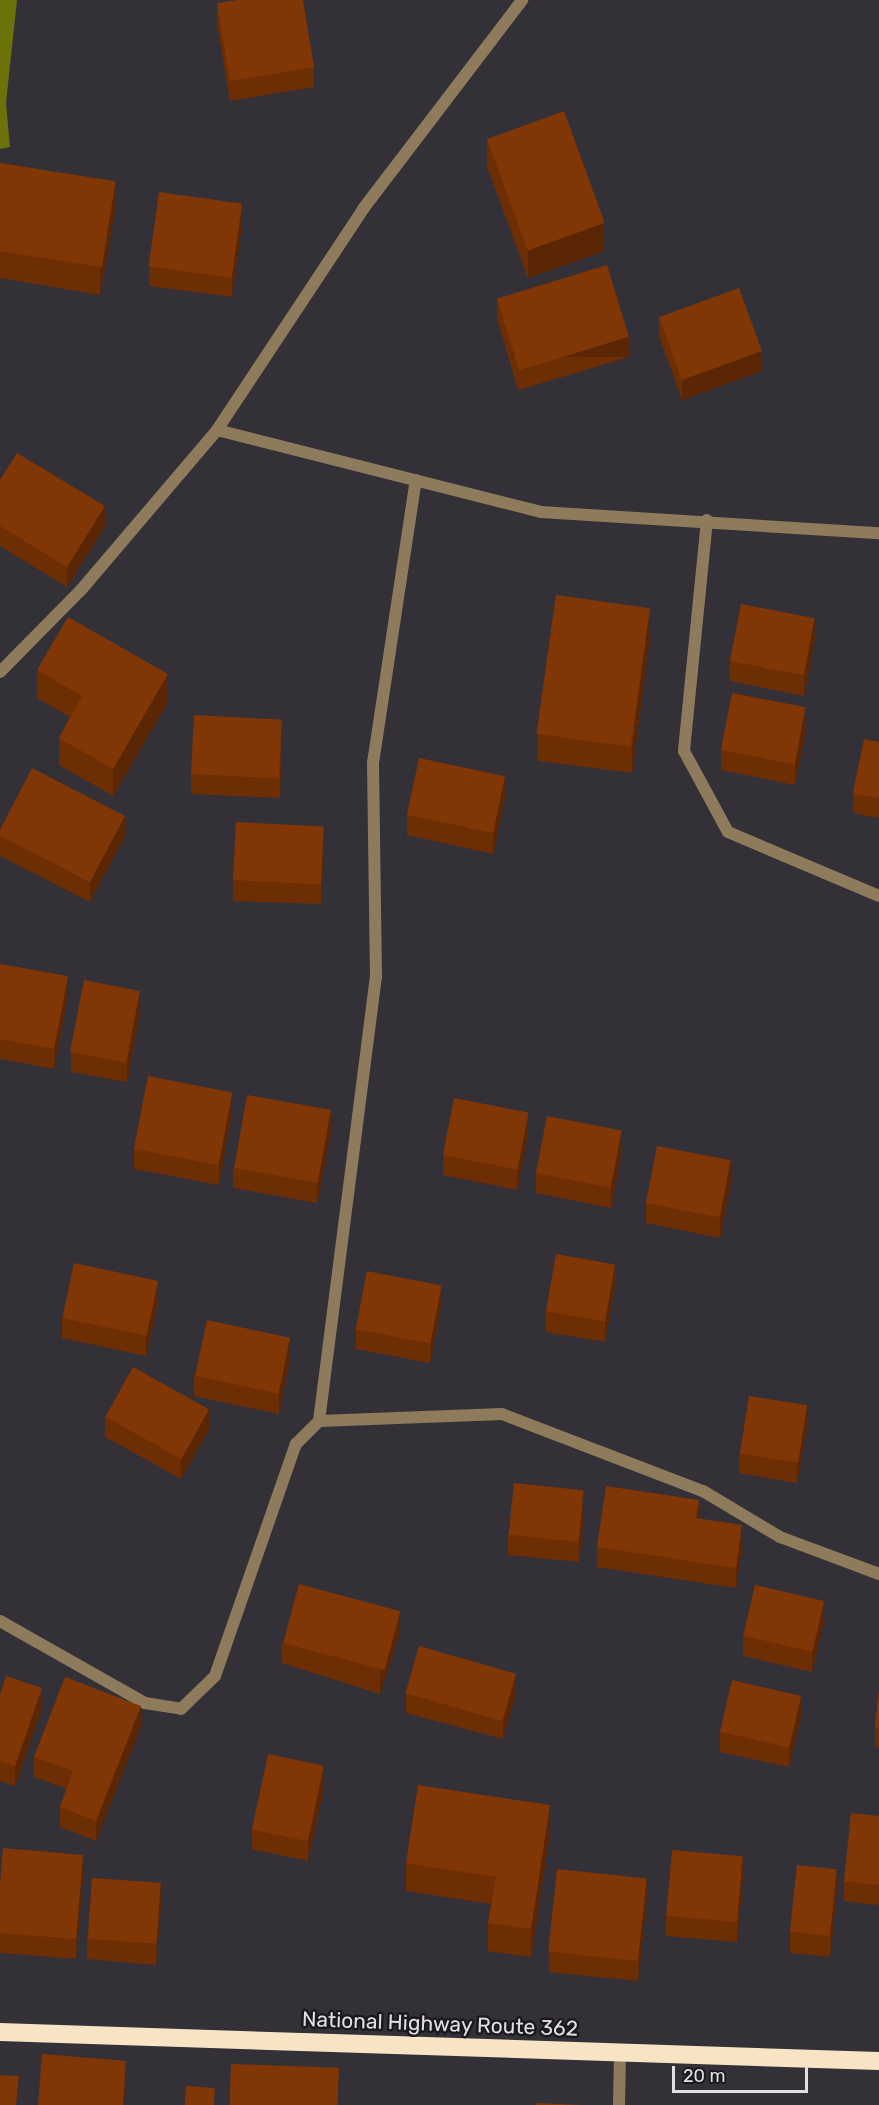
<!DOCTYPE html>
<style>
body{margin:0}
#map{position:relative;width:879px;height:2105px;overflow:hidden;background:#343038;font-family:Rubik,sans-serif}
div>[style]{position:absolute}
.forest>*{inset:0;background:#6c720a}
.lane>*{height:12px;margin:-6px;padding:0 6px;transform-origin:6px;border-radius:6px;background:#8e7b5b}
.street>*{height:12px;margin:-6px;padding:0 6px;transform-origin:6px;border-radius:6px;background:#8e7b5b}
.highway>*{height:18px;margin:-9px;padding:0 9px;transform-origin:9px;border-radius:9px;background:#f7e4c5}
.wall>*{inset:0;background:#6e2e04}
.shaded-wall>*{inset:0;background:#5a2604;transform-origin:0 0}
.building>*{inset:0;background:#803605;transform-origin:0 0}
span{translate:-50% -50%;white-space:nowrap;text-align:center;line-height:1.15;-webkit-text-stroke:5px #1b191d;paint-order:stroke}
.street-label{font-size:21px;color:#e2dfe4}
.scale{position:absolute;left:672px;top:2066px;width:136px;height:27px;box-sizing:border-box;border:3px solid #e2dfe4;border-top:0;padding-left:8px;font-size:18px;line-height:21px;white-space:nowrap;color:#e2dfe4;-webkit-text-stroke:4px #1b191d;paint-order:stroke}
</style>
<div id="map">
<div class="forest">
<div style="clip-path:polygon(0 0,17px 0,6px 103px,10px 147px,0 149px)"></div>
</div>
<div class="lane">
<div style="left:319px;top:1421px;width:447px;rotate:-82.7deg"></div>
<div style="left:376px;top:978px;width:215px;rotate:-90.8deg"></div>
<div style="left:373px;top:763px;width:286px;rotate:-81.4deg"></div>
<div style="left:0;top:1621px;width:167px;rotate:29.5deg"></div>
<div style="left:145px;top:1703px;width:36px;rotate:9deg"></div>
<div style="left:181px;top:1709px;width:47px;rotate:-44.1deg"></div>
<div style="left:215px;top:1676px;width:246px;rotate:-70.8deg"></div>
<div style="left:296px;top:1444px;width:33px;rotate:-45deg"></div>
<div style="left:319px;top:1421px;width:183px;rotate:-2.2deg"></div>
<div style="left:502px;top:1414px;width:215px;rotate:21deg"></div>
<div style="left:703px;top:1491px;width:90px;rotate:30.9deg"></div>
<div style="left:780px;top:1537px;width:106px;rotate:20.5deg"></div>
</div>
<div class="street">
<div style="left:217px;top:430px;width:334px;rotate:14.2deg"></div>
<div style="left:541px;top:512px;width:339px;rotate:3.6deg"></div>
<div style="left:707px;top:520px;width:232px;rotate:95.7deg"></div>
<div style="left:684px;top:751px;width:92px;rotate:61.5deg"></div>
<div style="left:728px;top:832px;width:164px;rotate:23deg"></div>
<div style="left:0;top:672px;width:115px;rotate:-45.4deg"></div>
<div style="left:81px;top:590px;width:210px;rotate:-49.6deg"></div>
<div style="left:217px;top:430px;width:265px;rotate:-56.5deg"></div>
<div style="left:363px;top:209px;width:263px;rotate:-52.7deg"></div>
<div style="left:619px;top:2105px;width:52px;rotate:-88.9deg"></div>
</div>
<div class="highway">
<div style="left:0;top:2032px;width:879px;rotate:1.89deg"></div>
</div>
<div class="wall">
<div style="clip-path:polygon(217px 3px,314px 67px,314px 87px,230px 101px,217px 23px)"></div>
<div style="clip-path:polygon(487px 138px,604px 251px,528px 278px,487px 166px)"></div>
<div style="clip-path:polygon(0 163px,115px 210px,100px 295px,0 278px)"></div>
<div style="clip-path:polygon(242px 223px,232px 297px,149px 286px,149px 266px)"></div>
<div style="clip-path:polygon(497px 298px,629px 357px,518px 390px,497px 318px)"></div>
<div style="clip-path:polygon(659px 316px,762px 371px,682px 400px,659px 336px)"></div>
<div style="clip-path:polygon(0 480px,105px 526px,67px 587px,0 546px)"></div>
<div style="clip-path:polygon(650px 636px,632px 773px,538px 761px,538px 734px)"></div>
<div style="clip-path:polygon(815px 638px,804px 696px,730px 681px,730px 661px)"></div>
<div style="clip-path:polygon(37px 670px,168px 702px,113px 796px,59px 765px,59px 738px,70px 717px,37px 698px)"></div>
<div style="clip-path:polygon(806px 727px,795px 785px,721px 770px,721px 750px)"></div>
<div style="clip-path:polygon(282px 739px,280px 798px,191px 794px,191px 774px)"></div>
<div style="clip-path:polygon(879px 742px,879px 818px,853px 813px,853px 793px)"></div>
<div style="clip-path:polygon(505px 796px,493px 854px,407px 835px,407px 815px)"></div>
<div style="clip-path:polygon(0 830px,125px 836px,90px 902px,0 856px)"></div>
<div style="clip-path:polygon(324px 846px,321px 904px,233px 901px,233px 880px)"></div>
<div style="clip-path:polygon(0 964px,68px 996px,54px 1069px,0 1059px)"></div>
<div style="clip-path:polygon(140px 1011px,127px 1082px,71px 1072px,71px 1052px)"></div>
<div style="clip-path:polygon(232px 1112px,219px 1185px,134px 1169px,134px 1149px)"></div>
<div style="clip-path:polygon(331px 1131px,317px 1203px,233px 1188px,233px 1168px)"></div>
<div style="clip-path:polygon(528px 1133px,517px 1190px,443px 1175px,443px 1155px)"></div>
<div style="clip-path:polygon(622px 1150px,611px 1208px,536px 1193px,536px 1173px)"></div>
<div style="clip-path:polygon(731px 1180px,720px 1238px,646px 1223px,646px 1203px)"></div>
<div style="clip-path:polygon(615px 1284px,605px 1342px,546px 1332px,546px 1311px)"></div>
<div style="clip-path:polygon(158px 1301px,146px 1356px,62px 1338px,62px 1318px)"></div>
<div style="clip-path:polygon(441px 1306px,430px 1363px,356px 1349px,356px 1329px)"></div>
<div style="clip-path:polygon(290px 1358px,279px 1414px,194px 1396px,194px 1375px)"></div>
<div style="clip-path:polygon(105px 1417px,209px 1429px,181px 1479px,105px 1437px)"></div>
<div style="clip-path:polygon(807px 1426px,797px 1483px,739px 1473px,739px 1453px)"></div>
<div style="clip-path:polygon(584px 1510px,579px 1562px,508px 1555px,508px 1535px)"></div>
<div style="clip-path:polygon(742px 1545px,736px 1588px,597px 1567px,597px 1547px)"></div>
<div style="clip-path:polygon(824px 1621px,812px 1672px,743px 1656px,743px 1636px)"></div>
<div style="clip-path:polygon(400px 1631px,380px 1694px,282px 1663px,282px 1643px)"></div>
<div style="clip-path:polygon(879px 1690px,879px 1748px,875px 1747px,875px 1727px)"></div>
<div style="clip-path:polygon(406px 1693px,516px 1693px,503px 1739px,406px 1713px)"></div>
<div style="clip-path:polygon(0 1694px,42px 1708px,15px 1786px,0 1781px)"></div>
<div style="clip-path:polygon(801px 1716px,789px 1767px,720px 1752px,720px 1732px)"></div>
<div style="clip-path:polygon(141px 1726px,96px 1841px,60px 1827px,60px 1807px,67px 1789px,34px 1777px,34px 1757px)"></div>
<div style="clip-path:polygon(324px 1786px,308px 1861px,252px 1849px,252px 1829px)"></div>
<div style="clip-path:polygon(879px 1816px,879px 1905px,844px 1901px,844px 1881px)"></div>
<div style="clip-path:polygon(550px 1832px,531px 1957px,488px 1951px,488px 1923px,491px 1904px,406px 1891px,406px 1863px)"></div>
<div style="clip-path:polygon(83px 1875px,76px 1959px,0 1953px,0 1885px)"></div>
<div style="clip-path:polygon(743px 1876px,737px 1942px,666px 1936px,666px 1916px)"></div>
<div style="clip-path:polygon(837px 1889px,830px 1957px,790px 1953px,790px 1932px)"></div>
<div style="clip-path:polygon(647px 1898px,638px 1981px,549px 1972px,549px 1952px)"></div>
<div style="clip-path:polygon(161px 1903px,156px 1965px,87px 1959px,87px 1939px)"></div>
</div>
<div class="shaded-wall">
<div style="clip-path:polygon(115px 182px,115px 210px,100px 295px,100px 267px)"></div>
<div style="clip-path:polygon(242px 203px,242px 223px,232px 297px,232px 277px)"></div>
<div style="clip-path:polygon(604px 223px,604px 251px,528px 278px,528px 250px)"></div>
<div style="left:629px;top:337px;width:20px;height:116px;rotate:90deg"></div>
<div style="clip-path:polygon(762px 351px,762px 371px,682px 400px,682px 380px)"></div>
<div style="clip-path:polygon(105px 506px,105px 526px,67px 587px,67px 567px)"></div>
<div style="clip-path:polygon(650px 608px,650px 636px,632px 773px,632px 746px)"></div>
<div style="clip-path:polygon(815px 618px,815px 638px,804px 696px,804px 676px)"></div>
<div style="clip-path:polygon(168px 674px,168px 702px,113px 796px,113px 769px)"></div>
<div style="clip-path:polygon(806px 707px,806px 727px,795px 785px,795px 765px)"></div>
<div style="clip-path:polygon(282px 719px,282px 739px,280px 798px,280px 778px)"></div>
<div style="clip-path:polygon(505px 776px,505px 796px,493px 854px,493px 834px)"></div>
<div style="clip-path:polygon(125px 816px,125px 836px,90px 902px,90px 882px)"></div>
<div style="clip-path:polygon(324px 826px,324px 846px,321px 904px,321px 884px)"></div>
<div style="clip-path:polygon(68px 976px,68px 996px,54px 1069px,54px 1049px)"></div>
<div style="clip-path:polygon(140px 991px,140px 1011px,127px 1082px,127px 1062px)"></div>
<div style="clip-path:polygon(232px 1092px,232px 1112px,219px 1185px,219px 1165px)"></div>
<div style="clip-path:polygon(331px 1110px,331px 1131px,317px 1203px,317px 1183px)"></div>
<div style="clip-path:polygon(528px 1113px,528px 1133px,517px 1190px,517px 1170px)"></div>
<div style="clip-path:polygon(622px 1130px,622px 1150px,611px 1208px,611px 1188px)"></div>
<div style="clip-path:polygon(731px 1160px,731px 1180px,720px 1238px,720px 1218px)"></div>
<div style="clip-path:polygon(615px 1264px,615px 1284px,605px 1342px,605px 1322px)"></div>
<div style="clip-path:polygon(158px 1281px,158px 1301px,146px 1356px,146px 1336px)"></div>
<div style="clip-path:polygon(441px 1286px,441px 1306px,430px 1363px,430px 1343px)"></div>
<div style="clip-path:polygon(290px 1338px,290px 1358px,279px 1414px,279px 1394px)"></div>
<div style="clip-path:polygon(807px 1405px,807px 1426px,797px 1483px,797px 1463px)"></div>
<div style="clip-path:polygon(209px 1409px,209px 1429px,181px 1479px,181px 1459px)"></div>
<div style="clip-path:polygon(584px 1490px,584px 1510px,579px 1562px,579px 1542px)"></div>
<div style="clip-path:polygon(699px 1500px,699px 1520px,696px 1518px)"></div>
<div style="clip-path:polygon(742px 1525px,742px 1545px,736px 1588px,736px 1568px)"></div>
<div style="clip-path:polygon(824px 1601px,824px 1621px,812px 1672px,812px 1652px)"></div>
<div style="clip-path:polygon(400px 1611px,400px 1631px,380px 1694px,380px 1674px)"></div>
<div style="clip-path:polygon(516px 1673px,516px 1693px,503px 1739px,503px 1719px)"></div>
<div style="clip-path:polygon(42px 1688px,42px 1708px,15px 1786px,15px 1766px)"></div>
<div style="clip-path:polygon(801px 1696px,801px 1716px,789px 1767px,789px 1747px)"></div>
<div style="clip-path:polygon(141px 1706px,141px 1726px,96px 1841px,96px 1821px)"></div>
<div style="clip-path:polygon(324px 1766px,324px 1786px,308px 1861px,308px 1841px)"></div>
<div style="clip-path:polygon(550px 1805px,550px 1832px,531px 1957px,531px 1929px)"></div>
<div style="clip-path:polygon(83px 1855px,83px 1875px,76px 1959px,76px 1939px)"></div>
<div style="clip-path:polygon(743px 1856px,743px 1876px,737px 1942px,737px 1922px)"></div>
<div style="clip-path:polygon(837px 1869px,837px 1889px,830px 1957px,830px 1937px)"></div>
<div style="clip-path:polygon(647px 1878px,647px 1898px,638px 1981px,638px 1961px)"></div>
<div style="clip-path:polygon(161px 1883px,161px 1903px,156px 1965px,156px 1945px)"></div>
<div style="clip-path:polygon(126px 2061px,126px 2081px,124px 2105px,123px 2105px)"></div>
</div>
<div class="building">
<div style="clip-path:polygon(238px 0,303px 0,314px 67px,230px 81px,217px 3px)"></div>
<div style="left:564px;top:111px;width:119px;height:82px;rotate:70deg"></div>
<div style="left:0;top:163px;width:117px;height:87px;rotate:9deg"></div>
<div style="left:159px;top:192px;width:84px;height:75px;rotate:8deg"></div>
<div style="left:607px;top:265px;width:75px;height:115px;rotate:73deg"></div>
<div style="left:739px;top:288px;width:67px;height:85px;rotate:70deg"></div>
<div style="clip-path:polygon(17px 453px,105px 506px,67px 567px,0 526px,0 480px)"></div>
<div style="left:556px;top:595px;width:95px;height:140px;rotate:8deg"></div>
<div style="left:741px;top:604px;width:75px;height:58px;rotate:11deg"></div>
<div style="clip-path:polygon(68px 617px,168px 674px,113px 769px,59px 738px,82px 696px,37px 670px)"></div>
<div style="left:732px;top:693px;width:75px;height:58px;rotate:11deg"></div>
<div style="left:194px;top:715px;width:88px;height:59px;rotate:3deg"></div>
<div style="clip-path:polygon(864px 739px,879px 742px,879px 798px,853px 793px)"></div>
<div style="left:419px;top:758px;width:88px;height:58px;rotate:12deg"></div>
<div style="clip-path:polygon(32px 768px,125px 816px,90px 882px,0 836px,0 830px)"></div>
<div style="left:236px;top:822px;width:88px;height:58px;rotate:3deg"></div>
<div style="clip-path:polygon(0 964px,68px 976px,54px 1049px,0 1039px)"></div>
<div style="left:84px;top:980px;width:57px;height:73px;rotate:11deg"></div>
<div style="left:148px;top:1076px;width:86px;height:74px;rotate:11deg"></div>
<div style="left:247px;top:1095px;width:85px;height:74px;rotate:10deg"></div>
<div style="left:454px;top:1098px;width:76px;height:58px;rotate:11deg"></div>
<div style="left:547px;top:1116px;width:76px;height:58px;rotate:11deg"></div>
<div style="left:657px;top:1146px;width:75px;height:58px;rotate:11deg"></div>
<div style="left:556px;top:1254px;width:60px;height:58px;rotate:10deg"></div>
<div style="left:74px;top:1263px;width:86px;height:56px;rotate:12deg"></div>
<div style="left:367px;top:1271px;width:76px;height:59px;rotate:11deg"></div>
<div style="left:207px;top:1320px;width:85px;height:57px;rotate:12deg"></div>
<div style="left:133px;top:1367px;width:87px;height:57px;rotate:29deg"></div>
<div style="left:749px;top:1396px;width:59px;height:58px;rotate:9deg"></div>
<div style="left:514px;top:1483px;width:70px;height:52px;rotate:6deg"></div>
<div style="clip-path:polygon(606px 1486px,699px 1500px,696px 1518px,742px 1525px,736px 1568px,597px 1547px)"></div>
<div style="left:299px;top:1584px;width:105px;height:61px;rotate:15deg"></div>
<div style="left:755px;top:1585px;width:71px;height:52px;rotate:13deg"></div>
<div style="left:419px;top:1646px;width:101px;height:49px;rotate:16deg"></div>
<div style="clip-path:polygon(6px 1676px,42px 1688px,15px 1766px,0 1761px,0 1694px)"></div>
<div style="clip-path:polygon(65px 1677px,141px 1706px,96px 1821px,60px 1807px,73px 1771px,34px 1757px)"></div>
<div style="left:732px;top:1680px;width:71px;height:53px;rotate:13deg"></div>
<div style="clip-path:polygon(879px 1690px,879px 1728px,875px 1727px)"></div>
<div style="left:268px;top:1754px;width:57px;height:77px;rotate:12deg"></div>
<div style="clip-path:polygon(418px 1785px,550px 1805px,531px 1929px,488px 1923px,496px 1877px,406px 1863px)"></div>
<div style="clip-path:polygon(851px 1813px,879px 1816px,879px 1885px,844px 1881px)"></div>
<div style="clip-path:polygon(3px 1848px,83px 1855px,76px 1939px,0 1933px,0 1885px)"></div>
<div style="left:672px;top:1850px;width:71px;height:66px;rotate:5deg"></div>
<div style="left:797px;top:1865px;width:40px;height:67px;rotate:6deg"></div>
<div style="left:557px;top:1869px;width:90px;height:83px;rotate:6deg"></div>
<div style="left:92px;top:1878px;width:69px;height:61px;rotate:4deg"></div>
<div style="clip-path:polygon(42px 2054px,126px 2061px,123px 2105px,38px 2105px)"></div>
<div style="left:231px;top:2064px;width:108px;height:41px;rotate:2deg"></div>
<div style="clip-path:polygon(0 2075px,19px 2076px,16px 2105px,0 2105px)"></div>
<div style="left:186px;top:2086px;width:29px;height:19px;rotate:4deg"></div>
<div style="clip-path:polygon(536px 2103px,583px 2105px,536px 2105px)"></div>
</div>
<div class="street-label">
<span style="left:440px;top:2024px;rotate:2deg">National Highway Route 362</span>
</div>
<div class="scale">20 m</div>
</div>
